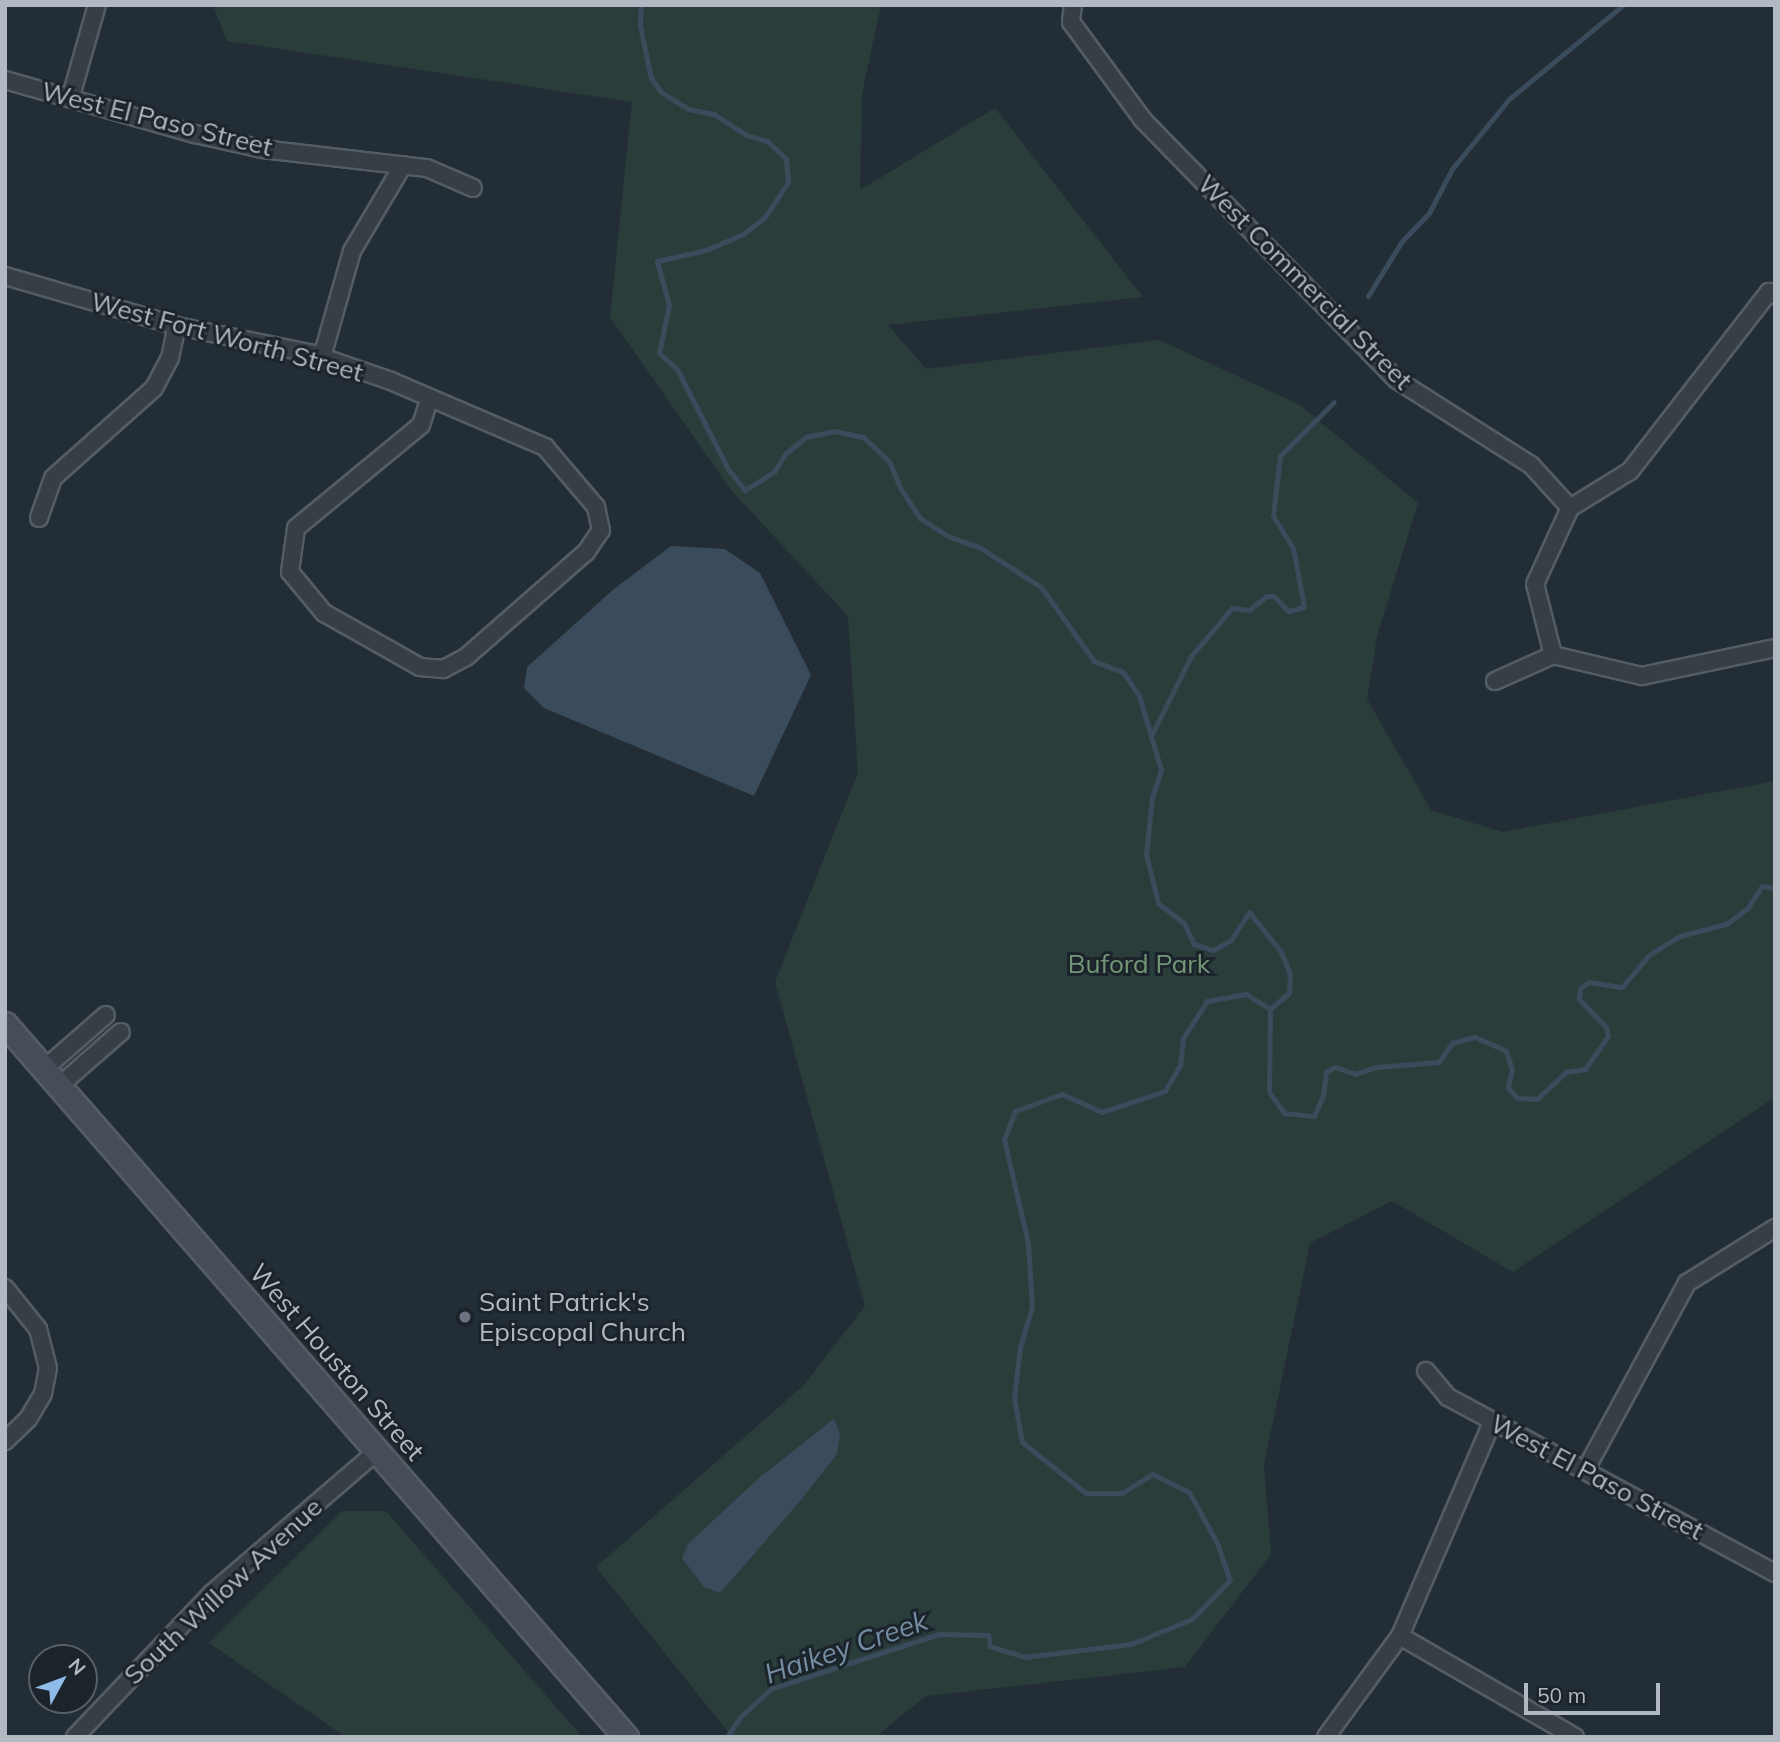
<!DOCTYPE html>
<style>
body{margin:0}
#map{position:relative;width:1780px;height:1742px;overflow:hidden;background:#232d35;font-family:Mulish,sans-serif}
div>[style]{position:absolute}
.green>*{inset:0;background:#2b3d3b}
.water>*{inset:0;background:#3a4c5c}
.stream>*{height:5px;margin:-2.5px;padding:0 2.5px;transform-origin:2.5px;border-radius:2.5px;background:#3a4c5c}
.roads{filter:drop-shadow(2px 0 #545d64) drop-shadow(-2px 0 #545d64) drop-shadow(0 2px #545d64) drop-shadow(0 -2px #545d64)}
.minor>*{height:16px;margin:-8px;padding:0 8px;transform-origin:8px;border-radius:8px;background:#363f46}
.secondary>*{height:23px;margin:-11.5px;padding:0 11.5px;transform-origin:11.5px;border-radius:11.5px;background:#454e58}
.dots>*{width:19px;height:19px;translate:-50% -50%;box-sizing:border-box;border:4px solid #1c242b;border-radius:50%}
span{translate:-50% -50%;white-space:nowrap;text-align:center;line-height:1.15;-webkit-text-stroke:6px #1c242b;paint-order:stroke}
.street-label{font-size:26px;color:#b1bac2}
.park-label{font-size:26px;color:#739677}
.poi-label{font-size:26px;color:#b1bac2}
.left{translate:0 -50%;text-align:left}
.water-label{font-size:28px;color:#758da2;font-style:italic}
.frame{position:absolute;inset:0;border:7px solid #b1bac2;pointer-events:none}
.north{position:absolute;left:28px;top:1644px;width:70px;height:70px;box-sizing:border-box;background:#1c242b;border:2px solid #586067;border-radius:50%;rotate:49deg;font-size:19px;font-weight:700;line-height:28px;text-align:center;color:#b1bac2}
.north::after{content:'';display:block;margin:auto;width:24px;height:32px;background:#8fbce9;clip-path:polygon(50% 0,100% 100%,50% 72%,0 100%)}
.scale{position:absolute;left:1524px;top:1683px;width:136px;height:32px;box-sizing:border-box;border:4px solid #b1bac2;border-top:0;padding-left:9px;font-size:21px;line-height:24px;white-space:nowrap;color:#b1bac2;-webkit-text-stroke:5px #1c242b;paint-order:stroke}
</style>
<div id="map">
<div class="green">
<div style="clip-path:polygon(213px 5px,881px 5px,862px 94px,860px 190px,995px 108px,1143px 297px,888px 325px,926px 369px,1159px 340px,1300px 405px,1418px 503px,1377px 636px,1367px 699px,1431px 810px,1503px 832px,1775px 781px,1775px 1097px,1513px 1272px,1392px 1201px,1310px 1243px,1264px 1465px,1271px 1554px,1185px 1667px,926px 1696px,875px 1737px,732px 1737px,596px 1567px,804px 1385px,865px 1306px,775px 982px,858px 773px,848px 616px,731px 490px,610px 317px,632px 102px,227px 41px)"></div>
<div style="clip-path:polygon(342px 1511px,386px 1511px,582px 1737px,346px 1737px,209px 1643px)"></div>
</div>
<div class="water">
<div style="clip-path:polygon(671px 546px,725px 549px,760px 573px,811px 675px,754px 796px,544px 708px,524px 688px,527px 667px,614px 589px)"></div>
<div style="clip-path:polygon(834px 1419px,840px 1434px,837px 1454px,800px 1501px,720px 1593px,704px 1587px,682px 1558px,688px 1544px,760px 1477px)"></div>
</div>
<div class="stream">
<div style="left:641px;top:5px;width:21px;rotate:93deg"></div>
<div style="left:640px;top:26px;width:53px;rotate:78.1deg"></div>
<div style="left:651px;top:78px;width:17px;rotate:54deg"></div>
<div style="left:661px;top:92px;width:32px;rotate:32deg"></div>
<div style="left:688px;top:109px;width:26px;rotate:11deg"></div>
<div style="left:714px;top:114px;width:38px;rotate:33deg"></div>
<div style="left:746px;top:135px;width:22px;rotate:16deg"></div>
<div style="left:767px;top:141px;width:26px;rotate:43deg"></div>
<div style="left:786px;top:159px;width:23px;rotate:85deg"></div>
<div style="left:788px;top:182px;width:42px;rotate:123.3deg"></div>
<div style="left:765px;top:217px;width:28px;rotate:142deg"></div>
<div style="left:743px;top:234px;width:40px;rotate:156.6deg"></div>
<div style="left:706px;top:250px;width:50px;rotate:167.3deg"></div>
<div style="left:657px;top:261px;width:46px;rotate:74.7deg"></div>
<div style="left:669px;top:305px;width:49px;rotate:101.8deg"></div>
<div style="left:659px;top:353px;width:24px;rotate:42deg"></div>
<div style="left:677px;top:369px;width:112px;rotate:63deg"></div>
<div style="left:728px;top:469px;width:27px;rotate:51deg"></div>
<div style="left:745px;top:490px;width:34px;rotate:-32deg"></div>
<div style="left:774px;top:472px;width:21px;rotate:-59deg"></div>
<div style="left:785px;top:454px;width:27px;rotate:-39deg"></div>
<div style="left:806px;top:437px;width:29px;rotate:-12deg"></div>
<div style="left:834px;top:431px;width:30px;rotate:12deg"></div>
<div style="left:863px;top:437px;width:35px;rotate:43deg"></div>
<div style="left:889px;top:461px;width:30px;rotate:67deg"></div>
<div style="left:901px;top:489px;width:35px;rotate:57deg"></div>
<div style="left:920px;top:518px;width:33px;rotate:33deg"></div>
<div style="left:948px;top:536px;width:33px;rotate:20deg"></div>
<div style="left:979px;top:547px;width:74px;rotate:32.8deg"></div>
<div style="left:1041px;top:587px;width:91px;rotate:54.4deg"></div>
<div style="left:1094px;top:661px;width:31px;rotate:21deg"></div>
<div style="left:1123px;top:672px;width:29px;rotate:56deg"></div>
<div style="left:1139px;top:696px;width:77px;rotate:73.4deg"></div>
<div style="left:1161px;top:770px;width:29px;rotate:108deg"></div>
<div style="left:1152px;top:798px;width:56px;rotate:96.1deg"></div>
<div style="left:1146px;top:854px;width:50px;rotate:76.2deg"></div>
<div style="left:1158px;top:903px;width:33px;rotate:38deg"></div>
<div style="left:1184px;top:923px;width:23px;rotate:65deg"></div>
<div style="left:1194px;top:944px;width:20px;rotate:18deg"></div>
<div style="left:1213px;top:950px;width:21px;rotate:-29deg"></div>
<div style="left:1231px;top:940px;width:33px;rotate:-57deg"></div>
<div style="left:1249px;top:912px;width:51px;rotate:51.3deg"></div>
<div style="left:1281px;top:952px;width:24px;rotate:68deg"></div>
<div style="left:1290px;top:974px;width:19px;rotate:93deg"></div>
<div style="left:1289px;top:993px;width:25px;rotate:140deg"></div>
<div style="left:1270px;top:1009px;width:28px;rotate:-148deg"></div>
<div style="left:1246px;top:994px;width:40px;rotate:170deg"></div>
<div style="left:1207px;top:1001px;width:44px;rotate:123deg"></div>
<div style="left:1183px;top:1038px;width:27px;rotate:96deg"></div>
<div style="left:1180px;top:1065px;width:30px;rotate:120deg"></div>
<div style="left:1165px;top:1091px;width:66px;rotate:161.6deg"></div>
<div style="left:1102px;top:1112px;width:44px;rotate:-155.8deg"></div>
<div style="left:1062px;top:1094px;width:50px;rotate:160.1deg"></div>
<div style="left:1015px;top:1111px;width:30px;rotate:111deg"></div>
<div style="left:1004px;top:1139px;width:108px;rotate:77.1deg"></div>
<div style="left:1028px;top:1244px;width:63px;rotate:86.4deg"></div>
<div style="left:1032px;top:1307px;width:42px;rotate:106.7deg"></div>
<div style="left:1020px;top:1347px;width:51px;rotate:96.7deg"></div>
<div style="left:1014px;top:1398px;width:45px;rotate:79.7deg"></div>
<div style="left:1022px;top:1442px;width:82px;rotate:38.6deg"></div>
<div style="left:1086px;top:1493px;width:36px"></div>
<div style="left:1122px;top:1493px;width:36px;rotate:-32deg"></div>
<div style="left:1152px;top:1474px;width:41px;rotate:25.9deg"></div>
<div style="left:1189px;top:1492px;width:58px;rotate:61.2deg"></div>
<div style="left:1217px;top:1543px;width:39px;rotate:71deg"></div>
<div style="left:1230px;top:1580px;width:54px;rotate:134.3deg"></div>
<div style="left:1192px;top:1619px;width:66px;rotate:157.7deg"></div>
<div style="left:1131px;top:1644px;width:107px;rotate:173deg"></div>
<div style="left:1025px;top:1657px;width:37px;rotate:-163deg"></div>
<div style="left:990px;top:1646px;width:11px;rotate:-100deg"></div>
<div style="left:988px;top:1635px;width:49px;rotate:-178.8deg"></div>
<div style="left:939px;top:1634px;width:177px;rotate:161.9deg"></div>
<div style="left:771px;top:1689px;width:40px;rotate:138deg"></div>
<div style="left:741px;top:1716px;width:25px;rotate:124deg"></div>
<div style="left:1368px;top:296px;width:65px;rotate:-58.3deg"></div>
<div style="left:1402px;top:241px;width:39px;rotate:-46deg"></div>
<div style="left:1429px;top:213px;width:50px;rotate:-62.4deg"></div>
<div style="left:1452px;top:169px;width:90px;rotate:-50.8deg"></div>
<div style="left:1509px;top:99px;width:148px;rotate:-39.5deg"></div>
<div style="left:1152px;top:734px;width:87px;rotate:-63.4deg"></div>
<div style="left:1191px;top:656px;width:63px;rotate:-49.5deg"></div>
<div style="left:1232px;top:608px;width:17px;rotate:7deg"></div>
<div style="left:1249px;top:610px;width:23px;rotate:-38deg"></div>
<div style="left:1267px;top:596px;width:7px"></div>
<div style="left:1274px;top:596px;width:21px;rotate:47deg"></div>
<div style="left:1288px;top:611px;width:16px;rotate:-14deg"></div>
<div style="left:1304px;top:607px;width:60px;rotate:-100.6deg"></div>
<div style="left:1293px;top:548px;width:38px;rotate:-122deg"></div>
<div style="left:1273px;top:516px;width:60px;rotate:-83.3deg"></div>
<div style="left:1280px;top:456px;width:76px;rotate:-45deg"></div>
<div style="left:1270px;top:1009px;width:83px;rotate:90.7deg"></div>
<div style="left:1269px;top:1092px;width:26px;rotate:54deg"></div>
<div style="left:1284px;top:1113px;width:30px;rotate:6deg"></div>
<div style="left:1314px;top:1116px;width:22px;rotate:-66deg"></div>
<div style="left:1323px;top:1096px;width:24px;rotate:-83deg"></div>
<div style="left:1326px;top:1072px;width:10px;rotate:-29deg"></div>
<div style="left:1335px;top:1067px;width:21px;rotate:19deg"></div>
<div style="left:1355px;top:1074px;width:22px;rotate:-18deg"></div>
<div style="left:1376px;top:1067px;width:63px;rotate:-4.5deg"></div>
<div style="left:1439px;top:1062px;width:23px;rotate:-56deg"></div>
<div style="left:1452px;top:1043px;width:24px;rotate:-15deg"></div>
<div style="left:1475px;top:1037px;width:34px;rotate:24deg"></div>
<div style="left:1506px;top:1051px;width:19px;rotate:72deg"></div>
<div style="left:1512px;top:1069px;width:19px;rotate:102deg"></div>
<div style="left:1508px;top:1088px;width:13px;rotate:48deg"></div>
<div style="left:1517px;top:1098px;width:20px;rotate:3deg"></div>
<div style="left:1537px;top:1099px;width:40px;rotate:-43deg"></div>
<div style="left:1566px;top:1072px;width:19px;rotate:-9deg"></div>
<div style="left:1585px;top:1069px;width:40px;rotate:-55.1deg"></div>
<div style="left:1608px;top:1036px;width:9px;rotate:-103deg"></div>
<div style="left:1606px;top:1027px;width:39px;rotate:-134deg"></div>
<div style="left:1579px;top:999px;width:11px;rotate:-85deg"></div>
<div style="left:1580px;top:988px;width:11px;rotate:-34deg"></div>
<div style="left:1589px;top:982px;width:33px;rotate:9deg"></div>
<div style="left:1622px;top:987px;width:42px;rotate:-49.8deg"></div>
<div style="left:1649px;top:955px;width:36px;rotate:-32deg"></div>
<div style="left:1680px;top:936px;width:48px;rotate:-14.6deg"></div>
<div style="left:1726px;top:924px;width:26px;rotate:-36deg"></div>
<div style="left:1747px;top:909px;width:27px;rotate:-57deg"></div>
<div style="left:1762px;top:886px;width:13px;rotate:9deg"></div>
</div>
<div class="roads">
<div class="minor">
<div style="left:1073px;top:5px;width:17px;rotate:97deg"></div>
<div style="left:1071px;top:22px;width:122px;rotate:53.7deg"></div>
<div style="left:1143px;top:120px;width:363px;rotate:45.7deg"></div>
<div style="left:1397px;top:380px;width:159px;rotate:32.4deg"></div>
<div style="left:1531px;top:465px;width:58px;rotate:47.8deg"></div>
<div style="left:5px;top:80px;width:198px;rotate:15.9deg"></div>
<div style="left:195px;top:134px;width:69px;rotate:12.6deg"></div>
<div style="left:262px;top:149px;width:166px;rotate:6.6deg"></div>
<div style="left:427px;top:168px;width:50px;rotate:23.5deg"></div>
<div style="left:71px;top:96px;width:95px;rotate:-74.1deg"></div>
<div style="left:5px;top:276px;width:179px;rotate:16.2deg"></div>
<div style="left:177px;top:326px;width:139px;rotate:11.6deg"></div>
<div style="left:313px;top:354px;width:83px;rotate:19.1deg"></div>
<div style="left:391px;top:381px;width:168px;rotate:23.2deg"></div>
<div style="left:545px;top:447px;width:79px;rotate:49.6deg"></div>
<div style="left:596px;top:507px;width:24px;rotate:78deg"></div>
<div style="left:601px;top:530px;width:27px;rotate:124deg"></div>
<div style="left:586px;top:552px;width:159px;rotate:138.8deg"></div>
<div style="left:466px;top:657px;width:26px;rotate:152deg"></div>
<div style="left:443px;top:669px;width:23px;rotate:-175deg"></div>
<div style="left:420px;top:667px;width:110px;rotate:-150.6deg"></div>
<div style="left:324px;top:613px;width:53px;rotate:-129.7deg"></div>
<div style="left:290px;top:572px;width:44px;rotate:-82.2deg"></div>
<div style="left:296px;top:528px;width:162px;rotate:-39.5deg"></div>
<div style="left:421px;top:425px;width:28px;rotate:-72deg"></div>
<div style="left:322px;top:357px;width:110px;rotate:-74.2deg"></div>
<div style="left:352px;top:251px;width:100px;rotate:-59.3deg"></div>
<div style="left:39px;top:518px;width:42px;rotate:-70.7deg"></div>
<div style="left:53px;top:478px;width:135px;rotate:-41.7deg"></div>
<div style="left:154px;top:388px;width:34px;rotate:-62deg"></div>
<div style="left:170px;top:358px;width:33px;rotate:-78deg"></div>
<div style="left:1553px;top:655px;width:73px;rotate:-104.2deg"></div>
<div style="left:1535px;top:584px;width:84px;rotate:-65.3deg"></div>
<div style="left:1570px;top:508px;width:70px;rotate:-31.7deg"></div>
<div style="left:1630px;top:471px;width:227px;rotate:-52.2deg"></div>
<div style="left:1769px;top:292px;width:7px;rotate:27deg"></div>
<div style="left:1495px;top:681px;width:64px;rotate:-24.1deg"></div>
<div style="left:1553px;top:655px;width:91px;rotate:13.3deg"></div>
<div style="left:1642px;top:676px;width:136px;rotate:-11.9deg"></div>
<div style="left:44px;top:1069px;width:82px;rotate:-41.1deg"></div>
<div style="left:59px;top:1086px;width:82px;rotate:-41.1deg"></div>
<div style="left:5px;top:1288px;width:53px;rotate:51.2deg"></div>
<div style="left:38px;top:1329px;width:40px;rotate:75.6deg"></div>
<div style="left:48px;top:1368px;width:26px;rotate:101deg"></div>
<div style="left:43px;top:1394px;width:29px;rotate:121deg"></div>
<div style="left:28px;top:1419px;width:32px;rotate:136deg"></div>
<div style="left:1426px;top:1371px;width:34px;rotate:50deg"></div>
<div style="left:1448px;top:1397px;width:371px;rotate:28.3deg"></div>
<div style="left:1586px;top:1469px;width:212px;rotate:-61.5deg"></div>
<div style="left:1687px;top:1283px;width:104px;rotate:-32deg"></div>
<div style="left:1400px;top:1636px;width:202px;rotate:30deg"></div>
<div style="left:75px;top:1737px;width:197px;rotate:-46.4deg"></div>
<div style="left:211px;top:1594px;width:219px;rotate:-40.7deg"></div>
<div style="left:1326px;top:1737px;width:125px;rotate:-53.8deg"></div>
<div style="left:1400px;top:1636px;width:233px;rotate:-66.7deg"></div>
</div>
<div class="secondary">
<div style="left:5px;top:1024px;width:946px;rotate:48.95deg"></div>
</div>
</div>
<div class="dots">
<div style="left:465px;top:1317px;background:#6b7280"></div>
</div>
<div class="street-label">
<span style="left:157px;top:119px;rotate:14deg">West El Paso Street</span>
<span style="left:1305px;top:282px;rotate:45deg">West Commercial Street</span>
<span style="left:227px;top:337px;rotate:15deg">West Fort Worth Street</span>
<span style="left:337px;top:1362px;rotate:49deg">West Houston Street</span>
<span style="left:1597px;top:1477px;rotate:28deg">West El Paso Street</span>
<span style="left:223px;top:1591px;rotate:-43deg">South Willow Avenue</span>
</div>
<div class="park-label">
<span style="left:1139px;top:964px">Buford Park</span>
</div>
<div class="poi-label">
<span class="left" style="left:479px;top:1317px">Saint Patrick's<br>Episcopal Church</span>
</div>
<div class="water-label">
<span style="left:846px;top:1647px;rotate:-19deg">Haikey Creek</span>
</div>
<div class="frame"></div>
<div class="north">N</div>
<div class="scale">50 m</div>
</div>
